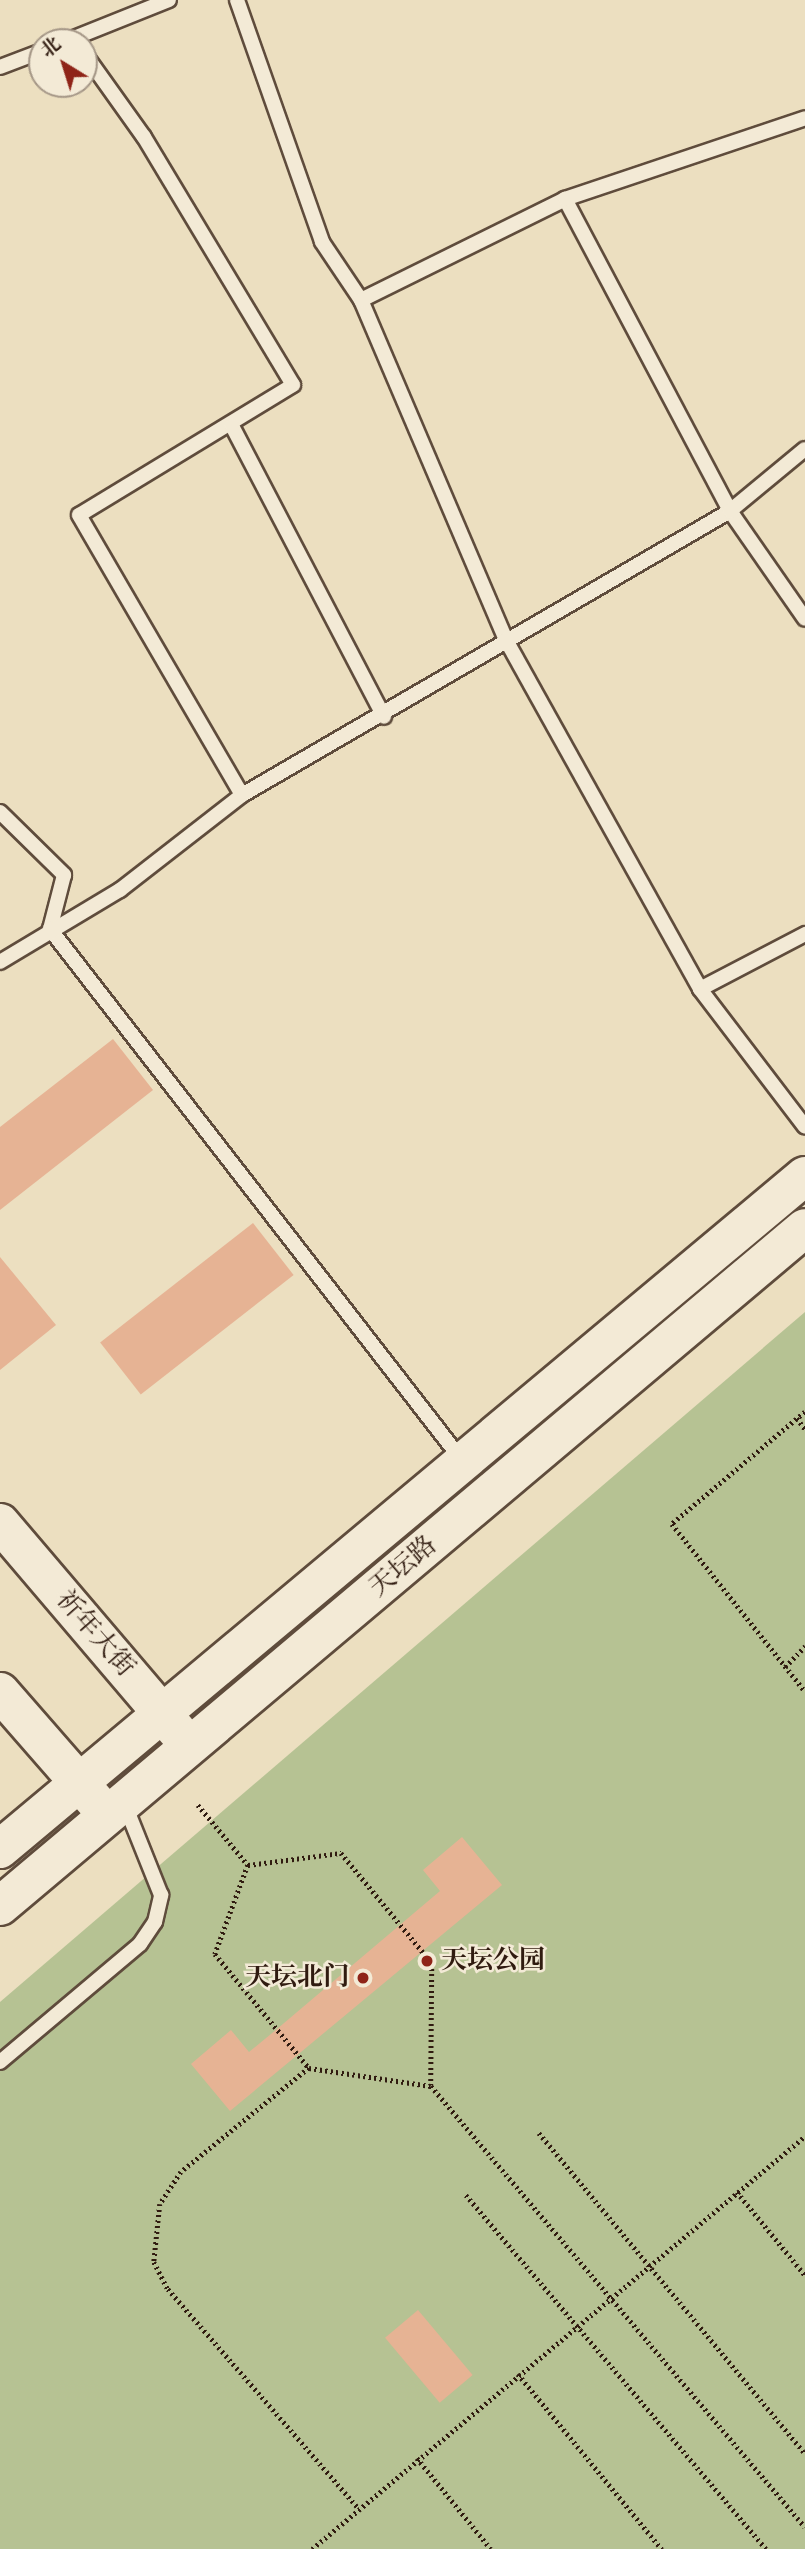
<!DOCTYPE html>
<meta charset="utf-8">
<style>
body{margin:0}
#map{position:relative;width:805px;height:2549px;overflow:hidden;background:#ecdfc0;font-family:"IM FELL DW Pica","Noto Serif SC",serif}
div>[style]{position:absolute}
.green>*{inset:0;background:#b6c293}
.building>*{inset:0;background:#e6b394;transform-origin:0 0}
.path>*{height:4.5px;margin-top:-2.25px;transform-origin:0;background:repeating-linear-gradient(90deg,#301b10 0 2px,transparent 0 5.5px)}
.roads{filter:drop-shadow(2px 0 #5f4c3c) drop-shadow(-2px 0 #5f4c3c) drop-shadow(0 2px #5f4c3c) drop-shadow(0 -2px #5f4c3c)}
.lane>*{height:14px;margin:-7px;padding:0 7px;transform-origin:7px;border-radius:7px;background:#f3ead6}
.secondary>*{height:38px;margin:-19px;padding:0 19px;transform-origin:19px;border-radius:19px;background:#f3ead6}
.dots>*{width:19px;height:19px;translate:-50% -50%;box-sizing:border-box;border:4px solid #f3ead6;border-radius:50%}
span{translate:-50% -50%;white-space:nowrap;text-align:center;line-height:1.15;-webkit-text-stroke:5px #f3ead6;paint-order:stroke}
.street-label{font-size:26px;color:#301b10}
.poi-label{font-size:26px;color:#301b10;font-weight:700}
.left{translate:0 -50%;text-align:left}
.right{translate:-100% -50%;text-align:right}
.north{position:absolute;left:28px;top:28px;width:70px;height:70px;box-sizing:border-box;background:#f3ead6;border:2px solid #a59787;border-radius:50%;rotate:322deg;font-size:19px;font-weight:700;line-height:28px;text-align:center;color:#301b10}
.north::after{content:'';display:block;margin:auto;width:24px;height:32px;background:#8f2418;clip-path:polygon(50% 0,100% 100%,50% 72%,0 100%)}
</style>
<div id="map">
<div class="green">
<div style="clip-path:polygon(805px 1312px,805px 2549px,0 2549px,0 2002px)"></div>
</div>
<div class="building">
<div style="clip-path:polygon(113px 1039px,153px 1090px,0 1210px,0 1127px)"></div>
<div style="left:253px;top:1223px;width:66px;height:194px;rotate:52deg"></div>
<div style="clip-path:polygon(0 1257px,56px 1325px,0 1370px)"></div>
<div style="clip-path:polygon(462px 1837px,502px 1885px,230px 2111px,191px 2064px,231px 2030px,249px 2052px,277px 2029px,440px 1891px,423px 1870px)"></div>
<div style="left:418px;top:2310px;width:85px;height:43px;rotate:50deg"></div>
</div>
<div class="path">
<div style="left:805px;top:1412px;width:174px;rotate:139.9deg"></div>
<div style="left:672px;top:1524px;width:213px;rotate:51.5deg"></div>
<div style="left:797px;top:1418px;width:14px;rotate:54deg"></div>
<div style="left:785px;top:1667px;width:29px;rotate:-46deg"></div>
<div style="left:198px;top:1805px;width:78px;rotate:50.2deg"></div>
<div style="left:248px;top:1865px;width:94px;rotate:-7.4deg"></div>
<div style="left:341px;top:1853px;width:143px;rotate:50.4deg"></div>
<div style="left:432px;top:1963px;width:122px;rotate:90.5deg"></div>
<div style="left:248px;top:1865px;width:95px;rotate:110.3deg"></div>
<div style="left:215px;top:1954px;width:148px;rotate:50.5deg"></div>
<div style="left:309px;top:2068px;width:123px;rotate:8.4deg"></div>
<div style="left:431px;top:2086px;width:578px;rotate:49.7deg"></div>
<div style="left:309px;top:2068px;width:165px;rotate:140.9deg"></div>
<div style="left:181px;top:2172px;width:38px;rotate:123deg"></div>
<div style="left:160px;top:2204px;width:58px;rotate:95.9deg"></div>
<div style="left:154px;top:2262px;width:30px;rotate:63deg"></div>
<div style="left:168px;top:2289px;width:291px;rotate:49deg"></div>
<div style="left:539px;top:2133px;width:416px;rotate:50.3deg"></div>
<div style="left:737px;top:2192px;width:107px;rotate:50.7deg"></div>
<div style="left:466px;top:2195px;width:464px;rotate:49.7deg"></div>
<div style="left:518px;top:2374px;width:227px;rotate:50.6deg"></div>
<div style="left:417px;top:2458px;width:117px;rotate:50.9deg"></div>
<div style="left:312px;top:2549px;width:643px;rotate:-39.95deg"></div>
</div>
<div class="roads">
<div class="lane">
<div style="left:237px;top:0;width:256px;rotate:70.6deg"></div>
<div style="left:322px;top:242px;width:70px;rotate:56.1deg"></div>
<div style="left:361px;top:300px;width:370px;rotate:66.9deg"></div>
<div style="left:506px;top:640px;width:399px;rotate:60.9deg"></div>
<div style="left:700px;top:989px;width:173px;rotate:52.7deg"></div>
<div style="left:64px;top:42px;width:113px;rotate:-21.8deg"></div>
<div style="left:84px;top:53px;width:103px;rotate:54.5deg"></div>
<div style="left:144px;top:137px;width:289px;rotate:59deg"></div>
<div style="left:293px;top:385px;width:250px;rotate:148.7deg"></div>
<div style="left:79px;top:515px;width:324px;rotate:59.8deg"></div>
<div style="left:0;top:67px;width:45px;rotate:-20.9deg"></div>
<div style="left:565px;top:199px;width:353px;rotate:62.1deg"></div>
<div style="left:730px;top:511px;width:131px;rotate:55.2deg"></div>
<div style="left:361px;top:300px;width:228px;rotate:-26.3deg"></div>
<div style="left:565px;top:199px;width:253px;rotate:-18.6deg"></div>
<div style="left:232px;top:426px;width:328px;rotate:62.4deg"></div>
<div style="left:0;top:812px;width:90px;rotate:44.5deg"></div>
<div style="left:64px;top:875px;width:56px;rotate:104.5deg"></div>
<div style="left:50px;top:929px;width:671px;rotate:52.21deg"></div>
<div style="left:0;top:962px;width:140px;rotate:-31deg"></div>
<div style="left:120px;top:890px;width:155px;rotate:-37.9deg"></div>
<div style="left:242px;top:795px;width:565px;rotate:-30.2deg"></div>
<div style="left:730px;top:511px;width:97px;rotate:-39.6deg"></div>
<div style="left:700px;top:989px;width:119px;rotate:-27.6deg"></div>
<div style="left:0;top:2062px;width:183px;rotate:-40.1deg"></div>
<div style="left:140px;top:1944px;width:27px;rotate:-56deg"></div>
<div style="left:155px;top:1922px;width:28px;rotate:-77deg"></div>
<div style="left:161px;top:1895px;width:97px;rotate:-111.8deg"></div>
</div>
<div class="secondary">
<div style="left:0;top:1523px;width:273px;rotate:49.6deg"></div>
<div style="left:0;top:1692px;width:145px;rotate:48.9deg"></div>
<div style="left:0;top:1849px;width:1049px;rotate:-39.9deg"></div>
<div style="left:0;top:1906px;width:1052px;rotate:-40.11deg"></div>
</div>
</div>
<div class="dots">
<div style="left:427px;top:1961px;background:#8f2418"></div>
<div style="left:363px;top:1978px;background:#8f2418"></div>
</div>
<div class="street-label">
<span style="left:403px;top:1567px;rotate:-40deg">天坛路</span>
<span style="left:95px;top:1634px;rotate:49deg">祈年大街</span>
</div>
<div class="poi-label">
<span class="left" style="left:441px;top:1961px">天坛公园</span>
<span class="right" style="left:349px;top:1978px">天坛北门</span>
</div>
<div class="north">北</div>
</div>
